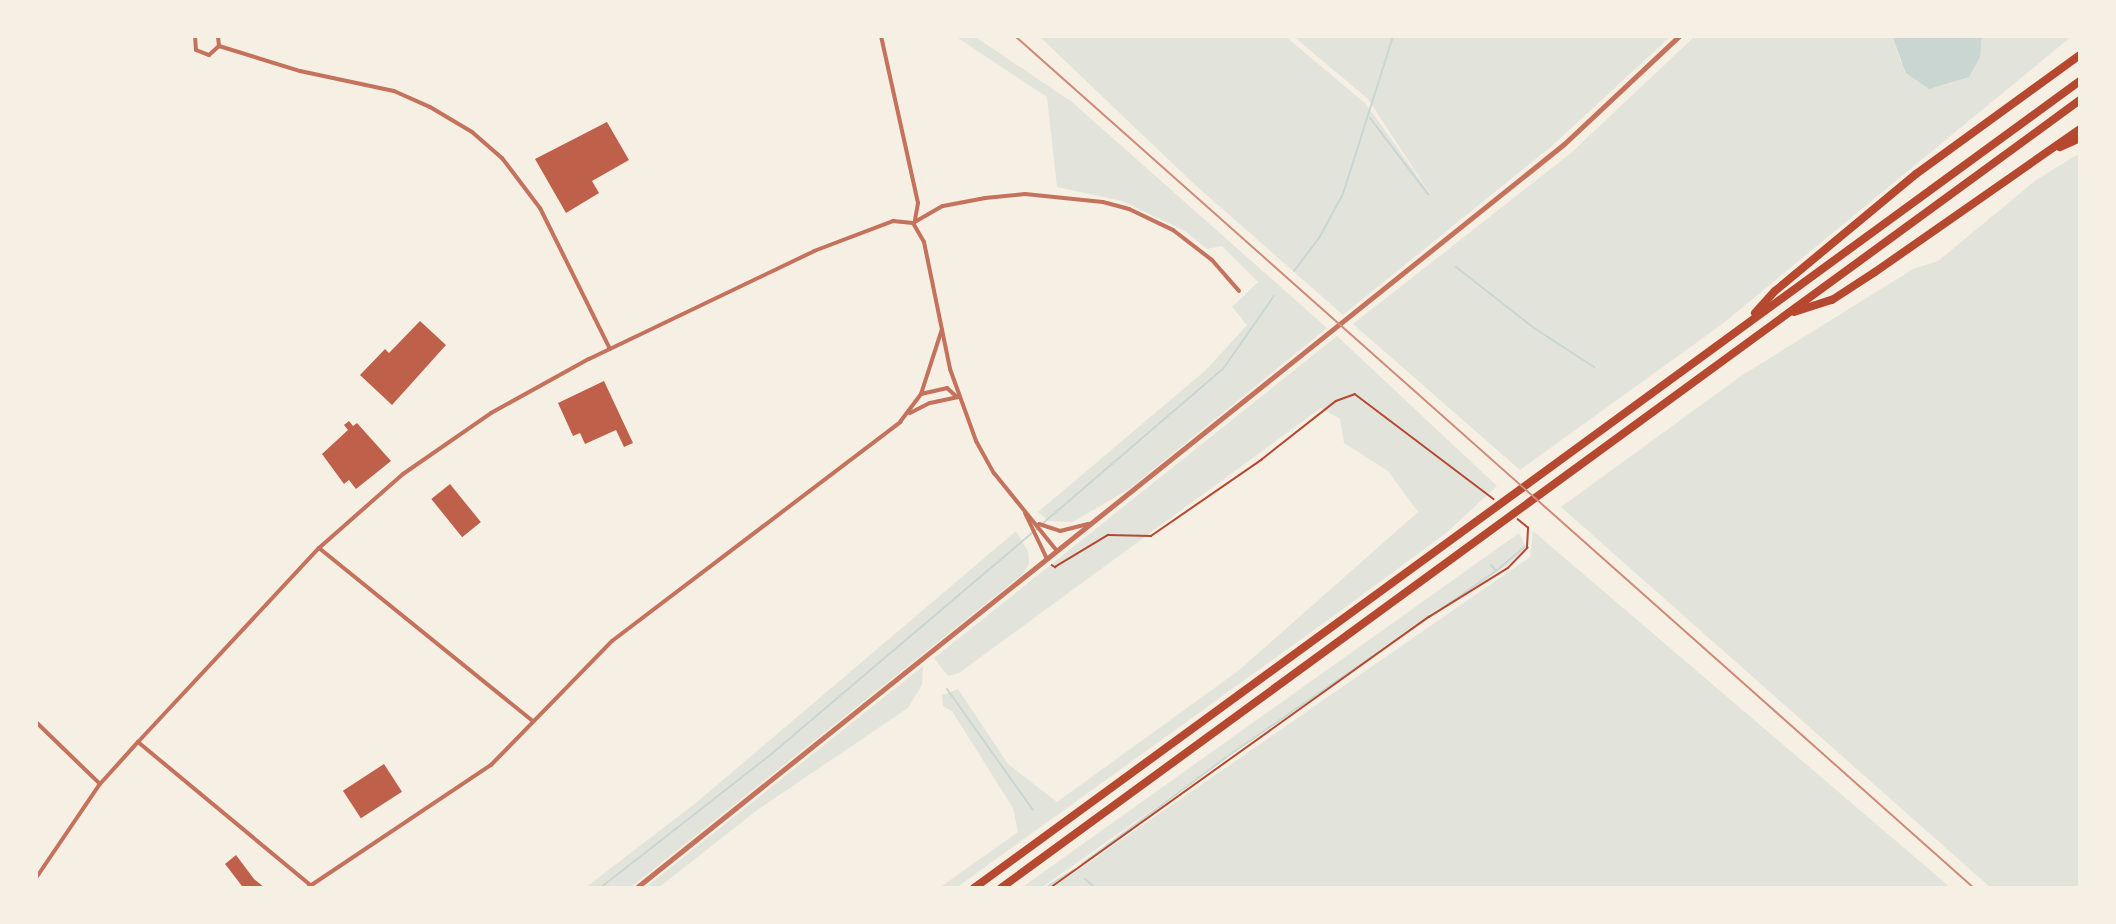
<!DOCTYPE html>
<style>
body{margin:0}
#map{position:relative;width:2116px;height:924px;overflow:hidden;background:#f6efe4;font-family:"Noto Sans",sans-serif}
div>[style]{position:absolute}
.green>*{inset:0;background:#e2e4dc}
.water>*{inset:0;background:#c9d6d2}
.stream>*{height:2px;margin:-1px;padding:0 1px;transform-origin:1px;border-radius:1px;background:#c9d6d2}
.building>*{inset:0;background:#bf614a;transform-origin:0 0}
.path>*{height:1.5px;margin:-0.75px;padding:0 0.75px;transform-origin:0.75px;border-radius:0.75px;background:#b5482f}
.minor>*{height:4px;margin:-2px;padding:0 2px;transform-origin:2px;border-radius:2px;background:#c5725c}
.tertiary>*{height:5px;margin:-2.5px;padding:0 2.5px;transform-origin:2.5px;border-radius:2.5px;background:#c5725c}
.motorway>*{height:8px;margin:-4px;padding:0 4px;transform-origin:4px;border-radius:4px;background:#b5482f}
.rail>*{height:2px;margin:-1px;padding:0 1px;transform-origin:1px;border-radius:1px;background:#cf8b77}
span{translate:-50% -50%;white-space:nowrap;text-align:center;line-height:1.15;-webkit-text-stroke:6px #f6efe4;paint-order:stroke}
.frame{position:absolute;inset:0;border:38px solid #f6efe4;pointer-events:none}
</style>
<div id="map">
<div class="green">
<div style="clip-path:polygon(955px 36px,974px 36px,1072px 102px,1327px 328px,1129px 489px,1073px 522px,1049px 521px,1038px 512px,1207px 369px,1247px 325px,1232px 307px,1258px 282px,1222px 246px,1207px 249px,1185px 231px,1122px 201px,1057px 187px,1047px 97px)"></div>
<div style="clip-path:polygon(1039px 36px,1285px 36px,1366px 104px,1431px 195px,1368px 99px,1293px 36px,1671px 36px,1553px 145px,1343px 315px,1193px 183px)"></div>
<div style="clip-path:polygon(1695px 36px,1892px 36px,1901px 62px,1982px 42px,1982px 36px,2072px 36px,1721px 325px,1520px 470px,1353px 324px,1571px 153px)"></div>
<div style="clip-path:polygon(2080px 153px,2080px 888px,1991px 888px,1561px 507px,1741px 376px,1913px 269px,1938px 261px,2036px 180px)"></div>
<div style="clip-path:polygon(1337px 336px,1497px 486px,1446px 533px,1339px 612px,956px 888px,939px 888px,1018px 832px,1013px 808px,952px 711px,943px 706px,942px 695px,958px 689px,1008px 764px,1057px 802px,1238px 671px,1418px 512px,1388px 471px,1344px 443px,1340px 419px,1321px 408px,959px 673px,948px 676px,934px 658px)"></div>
<div style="clip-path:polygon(1016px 531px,1028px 551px,1029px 564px,1023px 574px,630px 888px,585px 888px,697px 802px)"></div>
<div style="clip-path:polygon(1533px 531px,1951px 888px,1052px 888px,1530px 557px)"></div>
<div style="clip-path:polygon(1519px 533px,1526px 547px,1508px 565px,1429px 615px,1041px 888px,1021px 888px)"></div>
<div style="clip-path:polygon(923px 666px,922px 685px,908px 708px,760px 808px,658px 888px,645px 888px)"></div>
</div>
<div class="water">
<div style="clip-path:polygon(1892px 36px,1982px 36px,1980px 57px,1969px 77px,1929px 89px,1906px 73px)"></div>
</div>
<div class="stream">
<div style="left:1370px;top:118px;width:96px;rotate:52.7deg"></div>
<div style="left:1456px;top:267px;width:99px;rotate:38deg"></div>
<div style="left:1534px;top:328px;width:72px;rotate:33deg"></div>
<div style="left:1294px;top:271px;width:41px;rotate:-52.9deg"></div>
<div style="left:1319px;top:238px;width:50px;rotate:-61.4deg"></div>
<div style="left:1343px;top:194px;width:166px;rotate:-72.4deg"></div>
<div style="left:1042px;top:524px;width:238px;rotate:-40.6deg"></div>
<div style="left:1223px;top:369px;width:89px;rotate:-55.1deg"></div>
<div style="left:1491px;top:565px;width:8px;rotate:50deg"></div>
<div style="left:1496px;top:571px;width:38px;rotate:-40deg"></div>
<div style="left:947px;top:689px;width:148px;rotate:54.6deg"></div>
<div style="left:1082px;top:864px;width:178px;rotate:-36.5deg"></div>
<div style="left:1225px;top:758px;width:329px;rotate:-34.6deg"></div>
<div style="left:1085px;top:879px;width:13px;rotate:42deg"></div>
<div style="left:600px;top:888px;width:214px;rotate:-38deg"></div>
<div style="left:769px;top:756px;width:353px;rotate:-40.3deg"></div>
<div style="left:1045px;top:888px;width:34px;rotate:-32deg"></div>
</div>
<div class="building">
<div style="clip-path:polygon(607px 122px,629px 160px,592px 181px,599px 193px,566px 213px,535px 159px)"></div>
<div style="clip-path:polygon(420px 321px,446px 345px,392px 405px,360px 375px,385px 349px,389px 353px)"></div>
<div style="clip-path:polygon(604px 381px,633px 443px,624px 447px,616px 430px,585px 444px,580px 433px,573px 436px,558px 403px)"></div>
<div style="clip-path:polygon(349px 421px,353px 426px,357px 423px,391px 461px,356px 489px,349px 480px,344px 484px,322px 454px,348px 430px,344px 425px)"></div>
<div style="left:450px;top:484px;width:49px;height:24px;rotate:51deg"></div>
<div style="left:384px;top:764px;width:33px;height:49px;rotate:57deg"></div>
<div style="clip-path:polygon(236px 855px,254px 879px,265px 888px,239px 888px,242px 886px,225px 864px)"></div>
</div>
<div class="path">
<div style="left:1052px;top:565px;width:4px;rotate:34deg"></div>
<div style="left:1055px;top:567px;width:62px;rotate:-31.1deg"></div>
<div style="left:1108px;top:535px;width:43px;rotate:1.3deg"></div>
<div style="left:1151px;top:536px;width:134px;rotate:-34.6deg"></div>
<div style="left:1261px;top:460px;width:95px;rotate:-38.2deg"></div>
<div style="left:1336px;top:401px;width:20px;rotate:-20deg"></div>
<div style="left:1355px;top:394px;width:174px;rotate:37.1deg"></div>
<div style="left:1050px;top:888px;width:466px;rotate:-35.6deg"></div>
<div style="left:1429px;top:617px;width:93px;rotate:-31.8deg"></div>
<div style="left:1508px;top:568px;width:28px;rotate:-46deg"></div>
<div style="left:1527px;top:548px;width:20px;rotate:-87deg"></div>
<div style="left:1528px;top:528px;width:13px;rotate:-141deg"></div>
</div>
<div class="minor">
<div style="left:195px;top:36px;width:14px;rotate:86deg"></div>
<div style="left:196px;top:50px;width:14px;rotate:21deg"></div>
<div style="left:209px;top:55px;width:13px;rotate:-42deg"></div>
<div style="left:219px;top:46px;width:10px;rotate:-96deg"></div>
<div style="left:881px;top:36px;width:171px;rotate:77.5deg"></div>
<div style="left:918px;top:203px;width:17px;rotate:100deg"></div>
<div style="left:219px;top:46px;width:85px;rotate:17.2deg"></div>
<div style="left:300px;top:71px;width:96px;rotate:12deg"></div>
<div style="left:394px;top:91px;width:39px;rotate:24deg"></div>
<div style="left:430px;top:107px;width:49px;rotate:30.8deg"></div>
<div style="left:472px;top:132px;width:40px;rotate:41deg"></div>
<div style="left:502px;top:158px;width:63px;rotate:52.8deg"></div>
<div style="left:540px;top:208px;width:157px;rotate:63.6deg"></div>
<div style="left:913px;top:223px;width:34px;rotate:-30deg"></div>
<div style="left:943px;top:206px;width:43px;rotate:-10.8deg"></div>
<div style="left:985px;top:198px;width:40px;rotate:-5.7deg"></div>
<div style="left:1025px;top:194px;width:78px;rotate:5.9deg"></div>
<div style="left:1103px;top:202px;width:27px;rotate:15deg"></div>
<div style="left:1129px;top:209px;width:49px;rotate:25.5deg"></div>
<div style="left:1173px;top:230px;width:49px;rotate:37.6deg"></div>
<div style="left:1212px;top:260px;width:41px;rotate:48.9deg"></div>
<div style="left:921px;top:394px;width:27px;rotate:-13deg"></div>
<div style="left:947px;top:388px;width:13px;rotate:42deg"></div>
<div style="left:910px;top:413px;width:22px;rotate:-27deg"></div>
<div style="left:930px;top:403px;width:29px;rotate:-12deg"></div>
<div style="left:1025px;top:513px;width:51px;rotate:64.4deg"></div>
<div style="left:1039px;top:524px;width:22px;rotate:18deg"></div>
<div style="left:1060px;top:531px;width:30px;rotate:-14deg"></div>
<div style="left:319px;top:548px;width:275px;rotate:39deg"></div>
<div style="left:36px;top:722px;width:89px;rotate:44.1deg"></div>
<div style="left:138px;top:742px;width:224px;rotate:39.7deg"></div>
<div style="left:36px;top:878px;width:114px;rotate:-55.8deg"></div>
<div style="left:100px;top:784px;width:57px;rotate:-47.9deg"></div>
<div style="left:138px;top:742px;width:265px;rotate:-47deg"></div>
<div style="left:319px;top:548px;width:112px;rotate:-41.4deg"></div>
<div style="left:403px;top:474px;width:107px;rotate:-34.7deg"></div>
<div style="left:491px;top:413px;width:112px;rotate:-28.9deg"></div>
<div style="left:589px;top:359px;width:250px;rotate:-25.6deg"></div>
<div style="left:814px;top:251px;width:85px;rotate:-20.8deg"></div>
<div style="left:893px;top:221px;width:20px;rotate:6deg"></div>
<div style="left:913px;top:223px;width:22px;rotate:60deg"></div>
<div style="left:924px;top:242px;width:130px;rotate:78.4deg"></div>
<div style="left:950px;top:369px;width:77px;rotate:70.1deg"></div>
<div style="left:976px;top:441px;width:37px;rotate:61deg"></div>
<div style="left:994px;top:473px;width:100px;rotate:51.1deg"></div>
<div style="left:307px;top:888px;width:221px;rotate:-33.8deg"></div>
<div style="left:491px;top:765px;width:173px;rotate:-45.7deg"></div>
<div style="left:612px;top:641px;width:362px;rotate:-37.2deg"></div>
<div style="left:900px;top:422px;width:35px;rotate:-53deg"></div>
<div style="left:921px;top:394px;width:68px;rotate:-72.1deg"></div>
</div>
<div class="tertiary">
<div style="left:636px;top:888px;width:1189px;rotate:-38.72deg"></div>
<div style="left:1564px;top:144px;width:158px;rotate:-43.2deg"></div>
</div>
<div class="motorway">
<div style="left:2060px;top:147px;width:22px;rotate:-24deg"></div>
<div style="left:1794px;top:312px;width:40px;rotate:-18deg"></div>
<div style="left:1832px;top:300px;width:51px;rotate:-33.1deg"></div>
<div style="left:1875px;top:272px;width:250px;rotate:-34.9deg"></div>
<div style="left:1755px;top:313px;width:30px;rotate:-48deg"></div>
<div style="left:1775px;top:291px;width:183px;rotate:-39.7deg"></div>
<div style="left:1916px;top:174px;width:203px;rotate:-36deg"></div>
<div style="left:974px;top:888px;width:1369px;rotate:-36.12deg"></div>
<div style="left:1001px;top:888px;width:1336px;rotate:-36.14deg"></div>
</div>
<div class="rail">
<div style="left:1015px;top:36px;width:1283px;rotate:41.62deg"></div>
</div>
<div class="frame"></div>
</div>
